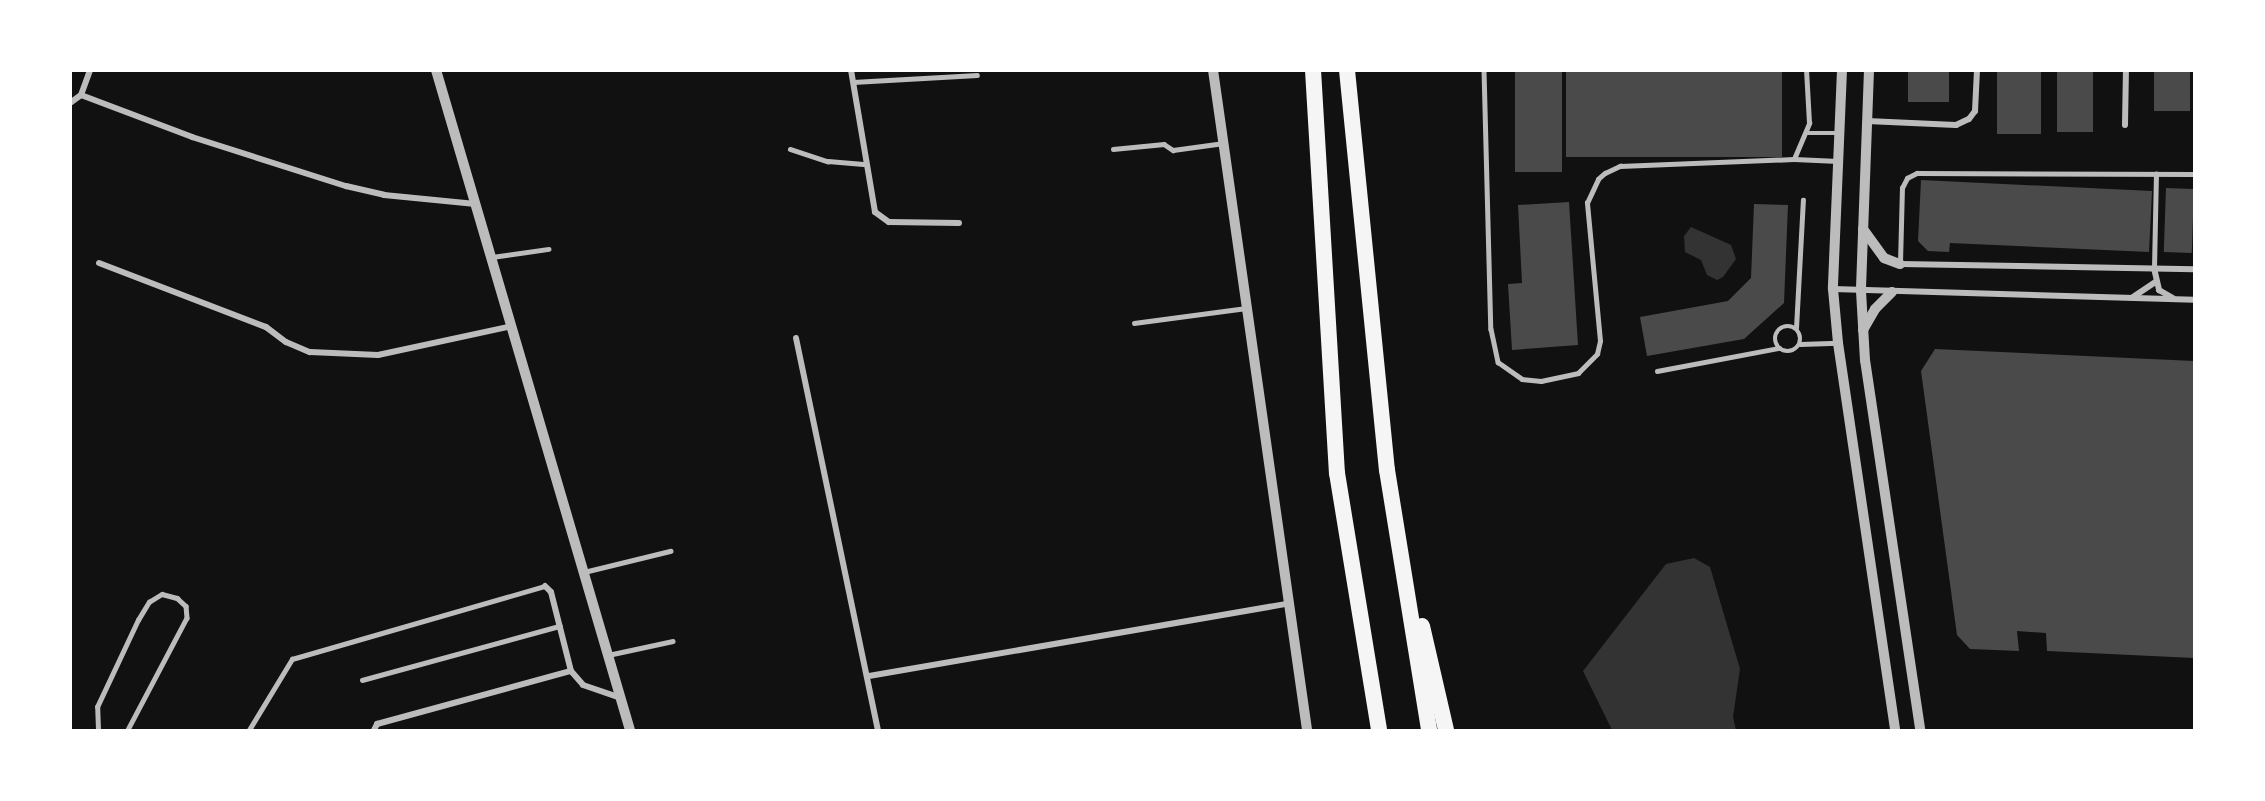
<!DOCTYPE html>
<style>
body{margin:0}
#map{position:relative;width:2265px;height:801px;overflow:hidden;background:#111;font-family:Signika,sans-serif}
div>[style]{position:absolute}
.water>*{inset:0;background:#333}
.building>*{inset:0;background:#4a4a4a;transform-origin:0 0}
.service>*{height:4.5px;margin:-2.25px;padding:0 2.25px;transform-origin:2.25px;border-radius:2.25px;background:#bcbcbc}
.service>.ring{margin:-2.25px;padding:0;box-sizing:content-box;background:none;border:4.5px solid #bcbcbc;border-radius:50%}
.minor>*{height:6px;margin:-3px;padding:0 3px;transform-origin:3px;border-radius:3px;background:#bcbcbc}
.tertiary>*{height:10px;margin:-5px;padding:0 5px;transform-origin:5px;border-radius:5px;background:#bcbcbc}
.trunk>*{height:16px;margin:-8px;padding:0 8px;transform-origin:8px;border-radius:8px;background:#f5f5f5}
span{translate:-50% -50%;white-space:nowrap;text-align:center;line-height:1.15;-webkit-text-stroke:5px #fff;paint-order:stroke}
.frame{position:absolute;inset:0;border:72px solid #fff;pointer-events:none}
</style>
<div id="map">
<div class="water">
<div style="clip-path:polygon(1691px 227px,1731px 245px,1736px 259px,1723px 277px,1717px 280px,1707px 275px,1701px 260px,1685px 252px,1684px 236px)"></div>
<div style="clip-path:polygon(1694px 558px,1710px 567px,1740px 669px,1733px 717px,1736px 730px,1612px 730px,1583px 671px,1666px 564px)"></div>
</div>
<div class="building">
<div style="left:1515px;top:70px;width:47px;height:102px"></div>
<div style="left:1566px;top:70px;width:216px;height:87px"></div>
<div style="left:1908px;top:70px;width:41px;height:32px"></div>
<div style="left:1997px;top:70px;width:44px;height:64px"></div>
<div style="left:2057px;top:70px;width:36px;height:62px"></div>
<div style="left:2154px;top:70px;width:36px;height:41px"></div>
<div style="clip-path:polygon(1921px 180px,2152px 191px,2149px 252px,1950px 243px,1949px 252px,1928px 251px,1918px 241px)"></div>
<div style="left:2166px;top:188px;width:28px;height:64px;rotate:2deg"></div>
<div style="clip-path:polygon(1569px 202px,1578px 345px,1512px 350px,1508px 284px,1522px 283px,1518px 205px)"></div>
<div style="clip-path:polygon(1754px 204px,1788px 205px,1784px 303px,1744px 339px,1647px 356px,1640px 317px,1728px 301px,1751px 278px)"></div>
<div style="clip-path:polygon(1935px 349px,2194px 361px,2194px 658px,2047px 651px,2046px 633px,2017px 631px,2019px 651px,1970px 649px,1957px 635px,1921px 371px)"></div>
</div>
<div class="service">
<div style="left:1484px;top:70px;width:259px;rotate:88.5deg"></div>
<div style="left:1491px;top:329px;width:34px;rotate:78deg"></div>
<div style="left:1498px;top:362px;width:29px;rotate:35deg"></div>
<div style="left:1522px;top:379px;width:19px;rotate:6deg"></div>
<div style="left:1541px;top:381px;width:38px;rotate:-12deg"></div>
<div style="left:1578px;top:373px;width:27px;rotate:-45deg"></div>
<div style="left:1597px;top:354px;width:13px;rotate:-77deg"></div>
<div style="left:1600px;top:341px;width:139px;rotate:-95.4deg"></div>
<div style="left:1587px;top:203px;width:26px;rotate:-65deg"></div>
<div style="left:1598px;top:179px;width:9px;rotate:-41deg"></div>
<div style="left:1605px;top:173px;width:17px;rotate:-25deg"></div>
<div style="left:1620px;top:166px;width:174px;rotate:-2.3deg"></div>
<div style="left:1794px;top:159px;width:44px;rotate:2.6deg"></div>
<div style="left:853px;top:82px;width:124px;rotate:-3.2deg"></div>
<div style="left:1808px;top:133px;width:30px"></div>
<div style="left:790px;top:149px;width:40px;rotate:18deg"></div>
<div style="left:828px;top:161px;width:38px;rotate:5deg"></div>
<div style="left:1113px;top:149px;width:51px;rotate:-5.6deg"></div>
<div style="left:1164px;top:144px;width:11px;rotate:34deg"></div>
<div style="left:1173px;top:150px;width:51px;rotate:-7.8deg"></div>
<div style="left:1794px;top:159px;width:39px;rotate:-67deg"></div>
<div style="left:1809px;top:123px;width:53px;rotate:-93.2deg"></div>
<div style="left:492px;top:257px;width:57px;rotate:-8.1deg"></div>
<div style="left:1900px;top:263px;width:75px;rotate:-88.5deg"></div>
<div style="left:1902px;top:188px;width:11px;rotate:-63deg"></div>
<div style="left:1907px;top:178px;width:11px;rotate:-27deg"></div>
<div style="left:1917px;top:173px;width:277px;rotate:0.2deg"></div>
<div style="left:2154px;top:268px;width:94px;rotate:-88.8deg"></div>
<div style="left:1134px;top:323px;width:113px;rotate:-7.6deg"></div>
<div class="ring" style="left:1775px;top:326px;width:21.5px;height:21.5px"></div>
<div style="left:1796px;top:328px;width:128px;rotate:-86.9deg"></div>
<div style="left:1800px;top:344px;width:38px;rotate:-2deg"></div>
<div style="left:1657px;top:371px;width:124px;rotate:-10.7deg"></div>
<div style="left:584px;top:572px;width:89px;rotate:-13.7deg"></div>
<div style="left:608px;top:655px;width:66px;rotate:-12.2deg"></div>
<div style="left:362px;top:680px;width:205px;rotate:-15.3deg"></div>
<div style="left:98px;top:730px;width:23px;rotate:-92deg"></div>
<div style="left:97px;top:707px;width:96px;rotate:-64.8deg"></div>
<div style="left:138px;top:620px;width:21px;rotate:-59deg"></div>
<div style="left:149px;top:602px;width:15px;rotate:-32deg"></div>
<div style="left:162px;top:594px;width:16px;rotate:15deg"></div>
<div style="left:177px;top:598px;width:12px;rotate:42deg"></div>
<div style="left:186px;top:606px;width:12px;rotate:85deg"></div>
<div style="left:187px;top:618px;width:127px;rotate:117.8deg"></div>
<div style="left:249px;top:730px;width:83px;rotate:-58.8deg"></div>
<div style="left:292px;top:659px;width:263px;rotate:-16.1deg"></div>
</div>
<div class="minor">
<div style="left:851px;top:70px;width:144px;rotate:80.4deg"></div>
<div style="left:875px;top:212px;width:17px;rotate:36deg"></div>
<div style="left:889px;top:222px;width:70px;rotate:0.8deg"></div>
<div style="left:81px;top:95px;width:119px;rotate:20.7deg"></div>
<div style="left:192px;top:137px;width:162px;rotate:17.7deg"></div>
<div style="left:346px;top:186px;width:39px;rotate:13deg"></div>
<div style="left:384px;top:195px;width:92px;rotate:5.6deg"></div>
<div style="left:70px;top:103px;width:14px;rotate:-36deg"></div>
<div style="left:81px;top:95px;width:27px;rotate:-70deg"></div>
<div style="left:1867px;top:121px;width:89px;rotate:2.6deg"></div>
<div style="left:1956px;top:125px;width:14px;rotate:-25deg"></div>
<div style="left:1969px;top:119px;width:10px;rotate:-53deg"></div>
<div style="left:1975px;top:111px;width:41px;rotate:-87.2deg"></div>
<div style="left:2125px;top:125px;width:55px;rotate:-89deg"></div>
<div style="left:99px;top:263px;width:179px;rotate:21deg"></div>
<div style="left:266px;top:327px;width:25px;rotate:37deg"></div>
<div style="left:286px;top:342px;width:26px;rotate:23deg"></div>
<div style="left:310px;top:352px;width:68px;rotate:2.5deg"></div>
<div style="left:378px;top:355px;width:137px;rotate:-12.2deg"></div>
<div style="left:1900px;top:264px;width:294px;rotate:1deg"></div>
<div style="left:2154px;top:268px;width:23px;rotate:77deg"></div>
<div style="left:2159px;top:290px;width:16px;rotate:30deg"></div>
<div style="left:1833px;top:289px;width:361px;rotate:1.7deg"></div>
<div style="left:2133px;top:297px;width:27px;rotate:-34deg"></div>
<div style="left:796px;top:338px;width:400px;rotate:78.2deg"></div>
<div style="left:545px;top:586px;width:8px;rotate:45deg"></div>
<div style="left:551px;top:592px;width:81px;rotate:75.8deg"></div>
<div style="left:869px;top:676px;width:425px;rotate:-9.8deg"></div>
<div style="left:374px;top:730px;width:7px;rotate:-63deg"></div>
<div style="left:377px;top:724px;width:201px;rotate:-15.3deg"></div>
<div style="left:571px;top:671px;width:18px;rotate:49deg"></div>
<div style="left:583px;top:685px;width:39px;rotate:19deg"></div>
</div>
<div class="tertiary">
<div style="left:436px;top:70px;width:688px;rotate:73.62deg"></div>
<div style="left:1213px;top:70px;width:667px;rotate:81.89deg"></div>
<div style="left:1842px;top:70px;width:219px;rotate:92.4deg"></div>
<div style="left:1833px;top:289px;width:54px;rotate:84.7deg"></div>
<div style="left:1838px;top:343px;width:391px;rotate:81.6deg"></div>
<div style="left:1869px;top:70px;width:221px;rotate:92.1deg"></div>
<div style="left:1861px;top:291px;width:69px;rotate:86.7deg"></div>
<div style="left:1865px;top:360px;width:374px;rotate:81.5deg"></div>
<div style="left:1863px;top:229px;width:36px;rotate:54deg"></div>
<div style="left:1884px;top:258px;width:17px;rotate:21deg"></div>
<div style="left:1863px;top:330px;width:24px;rotate:-60deg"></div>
<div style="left:1875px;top:309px;width:24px;rotate:-45deg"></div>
</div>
<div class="trunk">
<div style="left:1313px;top:70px;width:404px;rotate:86.6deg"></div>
<div style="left:1337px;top:473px;width:260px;rotate:80.7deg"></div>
<div style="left:1347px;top:70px;width:402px;rotate:84.3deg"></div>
<div style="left:1387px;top:470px;width:263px;rotate:80.8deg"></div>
<div style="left:1422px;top:626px;width:107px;rotate:77deg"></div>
</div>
<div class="frame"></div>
</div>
